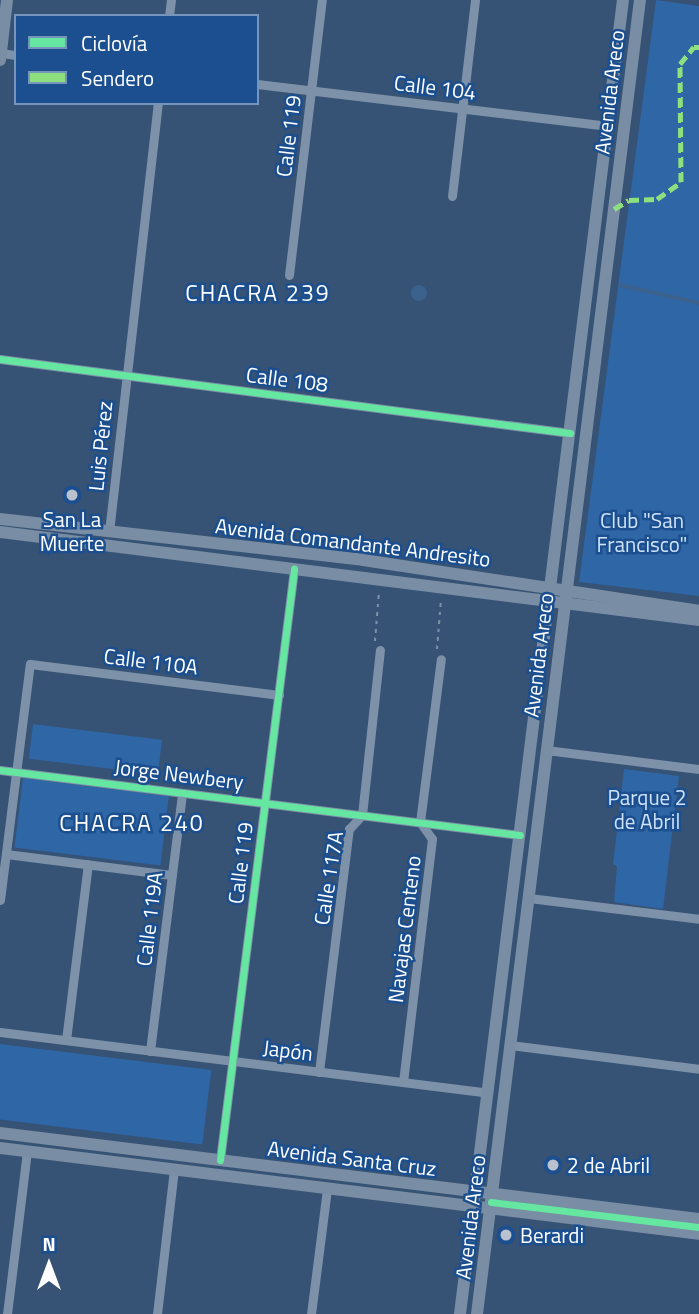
<!DOCTYPE html>
<meta charset="utf-8">
<style>
body{margin:0}
#map{position:relative;width:699px;height:1314px;overflow:hidden;background:#365274;font-family:"Titillium Web",sans-serif}
div>[style]{position:absolute}
.green>*{inset:0;background:#2f66a5;transform-origin:0 0}
.water>*{inset:0;background:#3b618d}
.round{border-radius:50%}
.stream>*{height:3.5px;margin:-1.75px;padding:0 1.75px;transform-origin:1.75px;border-radius:1.75px;background:#3b618d}
.path>*{height:2px;margin-top:-1px;transform-origin:0;background:repeating-linear-gradient(90deg,#7d92a8 0 3.5px,transparent 0 8.5px)}
.minor>*{height:9px;margin:-4.5px;padding:0 4.5px;transform-origin:4.5px;border-radius:4.5px;background:#7d92a8}
.secondary>*{height:12px;margin:-6px;padding:0 6px;transform-origin:6px;border-radius:6px;background:#798da4}
.quiet>*{height:5px;margin-top:-2.5px;transform-origin:0;background:repeating-linear-gradient(90deg,#8de07e 0 10px,transparent 0 15px)}
.cycleway>*{height:7px;margin:-3.5px;padding:0 3.5px;transform-origin:3.5px;border-radius:3.5px;background:#66e7a1}
.dots>*{width:19px;height:19px;translate:-50% -50%;box-sizing:border-box;border:4px solid #1b4f8f;border-radius:50%}
span{translate:-50% -50%;white-space:nowrap;text-align:center;line-height:1.15;-webkit-text-stroke:5px #1b4f8f;paint-order:stroke}
.street-label{font-size:21px;color:#fff}
.poi-label{font-size:21px;color:#fff}
.left{translate:0 -50%;text-align:left}
.park-label{font-size:21px;color:#cfe3fa}
.neighbourhood-label{font-size:23px;color:#fff;letter-spacing:2px}
.legend{position:absolute;left:14px;top:14px;width:245px;height:91px;box-sizing:border-box;background:#1b4f8f;border:2px solid #7695bc;margin:0;padding:9px 12px;list-style:none;font-size:21px;color:#fff}
.legend li{display:flex;align-items:center;gap:14px;height:35px}
.legend b{width:35px;border:2px solid #7695bc}
.north{position:absolute;left:14px;top:1230px;width:70px;height:70px;-webkit-text-stroke:5px #1b4f8f;paint-order:stroke;rotate:0deg;font-size:19px;font-weight:700;line-height:28px;text-align:center;color:#fff}
.north::after{content:'';display:block;margin:auto;width:24px;height:32px;background:#fff;clip-path:polygon(50% 0,100% 100%,50% 72%,0 100%)}
</style>
<div id="map">
<div class="green">
<div style="clip-path:polygon(656px 0,699px 6px,699px 596px,579px 582px)"></div>
<div style="left:33px;top:724px;width:130px;height:35px;rotate:7deg"></div>
<div style="clip-path:polygon(624px 769px,679px 776px,663px 909px,614px 902px,617px 866px,613px 864px)"></div>
<div style="left:23px;top:778px;width:147px;height:70px;rotate:7deg"></div>
<div style="left:0;top:1044px;width:213px;height:75px;rotate:7deg"></div>
</div>
<div class="water">
<div class="round" style="left:411px;top:285px;width:16px;height:16px"></div>
</div>
<div class="stream">
<div style="left:620px;top:285px;width:81px;rotate:12.8deg"></div>
</div>
<div class="path">
<div style="left:375px;top:641px;width:50px;rotate:-85.4deg"></div>
<div style="left:437px;top:649px;width:50px;rotate:-85.4deg"></div>
</div>
<div class="minor">
<div style="left:169px;top:16px;width:16px;rotate:-83deg"></div>
<div style="left:1px;top:53px;width:15px;rotate:8deg"></div>
<div style="left:257px;top:84px;width:354px;rotate:6.8deg"></div>
<div style="left:452px;top:196px;width:197px;rotate:-83.3deg"></div>
<div style="left:289px;top:275px;width:277px;rotate:-83.2deg"></div>
<div style="left:0;top:359px;width:575px;rotate:7.4deg"></div>
<div style="left:109px;top:532px;width:432px;rotate:-83.5deg"></div>
<div style="left:546px;top:750px;width:154px;rotate:7.1deg"></div>
<div style="left:0;top:770px;width:524px;rotate:7.13deg"></div>
<div style="left:6px;top:854px;width:167px;rotate:7.2deg"></div>
<div style="left:529px;top:898px;width:171px;rotate:7deg"></div>
<div style="left:0;top:900px;width:238px;rotate:-82.8deg"></div>
<div style="left:30px;top:664px;width:251px;rotate:7.1deg"></div>
<div style="left:0;top:1032px;width:492px;rotate:7.1deg"></div>
<div style="left:66px;top:1040px;width:177px;rotate:-82.9deg"></div>
<div style="left:510px;top:1045px;width:191px;rotate:7.2deg"></div>
<div style="left:150px;top:1051px;width:260px;rotate:-82.9deg"></div>
<div style="left:319px;top:1072px;width:245px;rotate:-83deg"></div>
<div style="left:349px;top:829px;width:19px;rotate:-47deg"></div>
<div style="left:362px;top:815px;width:166px;rotate:-83.8deg"></div>
<div style="left:403px;top:1082px;width:245px;rotate:-83.2deg"></div>
<div style="left:432px;top:839px;width:21px;rotate:-125deg"></div>
<div style="left:420px;top:822px;width:164px;rotate:-82.7deg"></div>
<div style="left:220px;top:1160px;width:596px;rotate:-82.86deg"></div>
<div style="left:7px;top:1314px;width:164px;rotate:-83deg"></div>
<div style="left:157px;top:1314px;width:145px;rotate:-83.3deg"></div>
<div style="left:311px;top:1314px;width:126px;rotate:-82.7deg"></div>
</div>
<div class="secondary">
<div style="left:0;top:60px;width:60px;rotate:-83.3deg"></div>
<div style="left:0;top:519px;width:365px;rotate:6.4deg"></div>
<div style="left:363px;top:560px;width:340px;rotate:8.6deg"></div>
<div style="left:0;top:532px;width:705px;rotate:7.18deg"></div>
<div style="left:0;top:1133px;width:704px;rotate:7.01deg"></div>
<div style="left:0;top:1148px;width:704px;rotate:7.01deg"></div>
<div style="left:460px;top:1314px;width:1324px;rotate:-82.93deg"></div>
<div style="left:477px;top:1314px;width:1324px;rotate:-82.93deg"></div>
</div>
<div class="quiet">
<div style="left:614px;top:209px;width:17px;rotate:-31deg"></div>
<div style="left:629px;top:200px;width:28px;rotate:-2deg"></div>
<div style="left:657px;top:199px;width:29px;rotate:-35deg"></div>
<div style="left:681px;top:182px;width:118px;rotate:-90.5deg"></div>
<div style="left:680px;top:64px;width:22px;rotate:-51deg"></div>
<div style="left:694px;top:47px;width:5px"></div>
</div>
<div class="cycleway">
<div style="left:0;top:359px;width:575px;rotate:7.4deg"></div>
<div style="left:0;top:770px;width:524px;rotate:7.13deg"></div>
<div style="left:220px;top:1160px;width:596px;rotate:-82.86deg"></div>
<div style="left:491px;top:1202px;width:209px;rotate:6.9deg"></div>
</div>
<div class="dots">
<div style="left:72px;top:495px;background:#b9c2ce"></div>
<div style="left:553px;top:1165px;background:#b9c2ce"></div>
<div style="left:506px;top:1235px;background:#b9c2ce"></div>
</div>
<div class="street-label">
<span style="left:435px;top:87px;rotate:7deg">Calle 104</span>
<span style="left:609px;top:92px;rotate:-83deg">Avenida Areco</span>
<span style="left:288px;top:136px;rotate:-83deg">Calle 119</span>
<span style="left:287px;top:379px;rotate:7deg">Calle 108</span>
<span style="left:100px;top:446px;rotate:-84deg">Luis Pérez</span>
<span style="left:353px;top:542px;rotate:7deg">Avenida Comandante Andresito</span>
<span style="left:538px;top:655px;rotate:-83deg">Avenida Areco</span>
<span style="left:151px;top:661px;rotate:7deg">Calle 110A</span>
<span style="left:179px;top:774px;rotate:7deg">Jorge Newbery</span>
<span style="left:240px;top:863px;rotate:-83deg">Calle 119</span>
<span style="left:328px;top:878px;rotate:-81deg">Calle 117A</span>
<span style="left:149px;top:919px;rotate:-83deg">Calle 119A</span>
<span style="left:404px;top:929px;rotate:-83deg">Navajas Centeno</span>
<span style="left:288px;top:1050px;rotate:7deg">Japón</span>
<span style="left:352px;top:1158px;rotate:7deg">Avenida Santa Cruz</span>
<span style="left:470px;top:1217px;rotate:-83deg">Avenida Areco</span>
</div>
<div class="poi-label">
<span style="left:72px;top:531px">San La<br>Muerte</span>
<span class="left" style="left:567px;top:1165px">2 de Abril</span>
<span class="left" style="left:520px;top:1235px">Berardi</span>
</div>
<div class="park-label">
<span style="left:642px;top:532px">Club "San<br>Francisco"</span>
<span style="left:647px;top:809px">Parque 2<br>de Abril</span>
</div>
<div class="neighbourhood-label">
<span style="left:258px;top:293px">CHACRA 239</span>
<span style="left:132px;top:823px">CHACRA 240</span>
</div>
<ul class="legend">
<li><b style="height:9px;background:#66e7a1"></b>Ciclovía</li>
<li><b style="height:9px;background:#8de07e"></b>Sendero</li>
</ul>
<div class="north">N</div>
</div>
